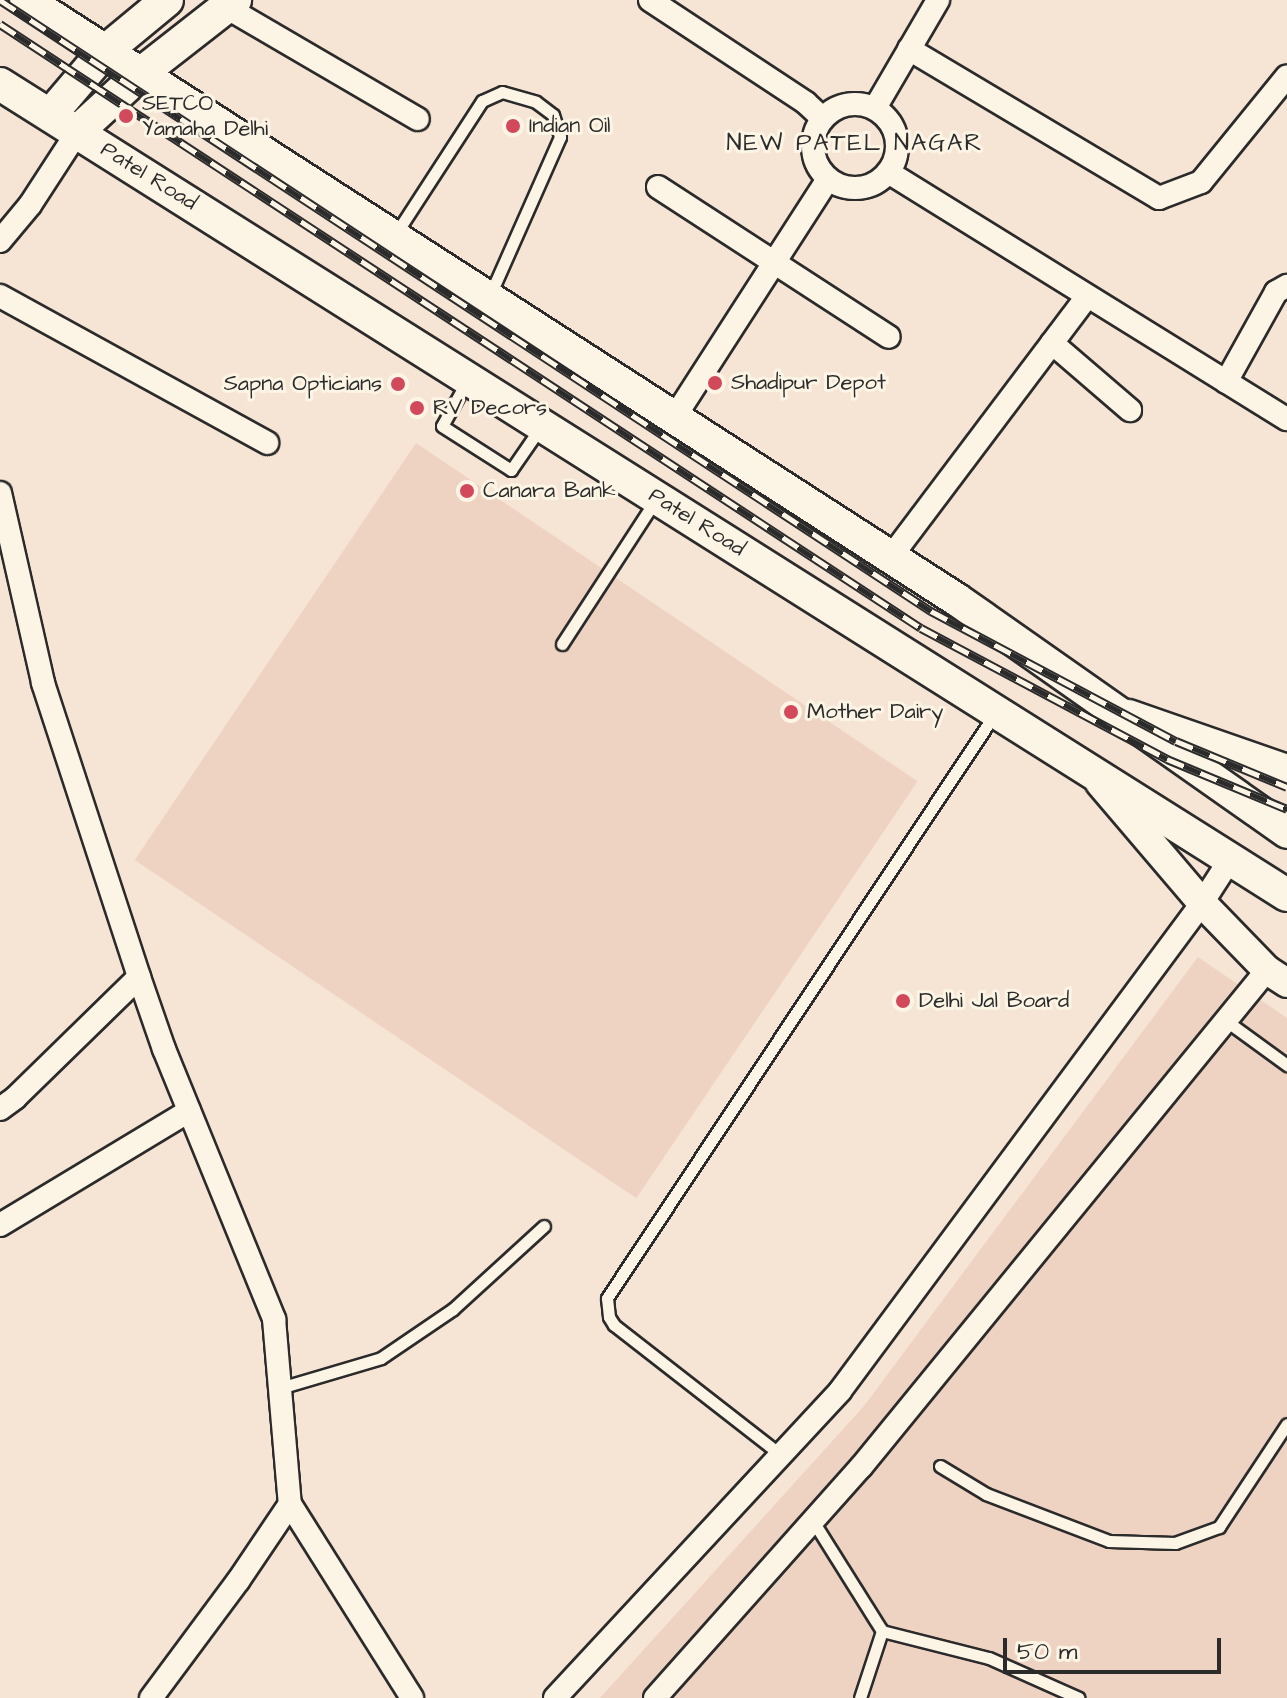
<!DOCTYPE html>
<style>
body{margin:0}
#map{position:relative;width:1287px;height:1698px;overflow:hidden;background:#f6e5d5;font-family:"Architects Daughter",sans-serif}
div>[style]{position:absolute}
.built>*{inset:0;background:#eed2c2;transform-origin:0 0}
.roads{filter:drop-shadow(2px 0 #2b2b2b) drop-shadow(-2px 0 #2b2b2b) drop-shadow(0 2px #2b2b2b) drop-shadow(0 -2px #2b2b2b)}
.service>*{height:11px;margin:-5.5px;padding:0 5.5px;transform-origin:5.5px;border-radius:5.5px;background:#fcf5e5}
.minor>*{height:22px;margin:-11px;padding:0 11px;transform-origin:11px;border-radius:11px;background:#fcf5e5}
.minor>.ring{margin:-11px;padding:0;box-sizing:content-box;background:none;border:22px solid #fcf5e5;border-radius:50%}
.tertiary>*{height:28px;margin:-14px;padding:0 14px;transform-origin:14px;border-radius:14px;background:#fcf5e5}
.secondary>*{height:32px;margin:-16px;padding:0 16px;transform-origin:16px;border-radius:16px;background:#fcf5e5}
.rail>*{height:9px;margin-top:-4.5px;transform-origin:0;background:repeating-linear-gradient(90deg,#fcf5e5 0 18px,#2b2b2b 0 36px);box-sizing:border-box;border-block:2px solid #2b2b2b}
.dots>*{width:22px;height:22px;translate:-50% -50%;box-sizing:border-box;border:4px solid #fcf5e5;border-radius:50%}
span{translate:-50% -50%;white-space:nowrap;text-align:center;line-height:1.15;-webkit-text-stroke:6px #fcf5e5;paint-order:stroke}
.poi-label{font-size:22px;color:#2b2b2b}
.left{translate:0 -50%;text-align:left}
.right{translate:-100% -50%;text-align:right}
.street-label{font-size:22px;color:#2b2b2b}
.neighbourhood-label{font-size:24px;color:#2b2b2b;letter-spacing:2px}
.scale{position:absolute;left:1003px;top:1638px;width:218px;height:36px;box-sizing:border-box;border:4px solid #2b2b2b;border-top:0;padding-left:10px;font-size:24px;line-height:28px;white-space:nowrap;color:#2b2b2b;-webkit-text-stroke:6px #fcf5e5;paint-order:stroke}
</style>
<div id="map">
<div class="built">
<div style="left:416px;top:443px;width:605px;height:503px;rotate:34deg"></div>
<div style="clip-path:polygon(1198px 957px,1287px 1018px,1287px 1698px,600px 1698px,864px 1406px)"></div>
</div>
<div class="roads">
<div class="service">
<div style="left:395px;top:235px;width:160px;rotate:-57deg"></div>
<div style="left:482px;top:101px;width:22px;rotate:-24deg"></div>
<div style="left:502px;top:92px;width:35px;rotate:16deg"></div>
<div style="left:536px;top:102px;width:21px;rotate:37deg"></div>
<div style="left:553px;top:115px;width:23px;rotate:72deg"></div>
<div style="left:560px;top:137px;width:173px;rotate:113.9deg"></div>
<div style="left:466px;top:383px;width:49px;rotate:119.2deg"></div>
<div style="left:442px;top:426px;width:82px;rotate:32.5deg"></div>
<div style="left:511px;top:470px;width:51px;rotate:-55.4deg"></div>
<div style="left:562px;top:644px;width:171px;rotate:-57deg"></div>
<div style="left:1225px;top:1020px;width:77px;rotate:36deg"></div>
<div style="left:280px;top:1388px;width:105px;rotate:-16.5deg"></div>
<div style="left:381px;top:1358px;width:87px;rotate:-34.2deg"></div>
<div style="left:453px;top:1309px;width:123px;rotate:-42.4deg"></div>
<div style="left:781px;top:1455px;width:212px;rotate:-142.1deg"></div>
<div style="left:614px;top:1325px;width:9px;rotate:-122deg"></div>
<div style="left:609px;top:1317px;width:19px;rotate:-96deg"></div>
<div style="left:607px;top:1298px;width:700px;rotate:-56.42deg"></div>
<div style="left:940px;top:1466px;width:54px;rotate:31.3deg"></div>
<div style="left:986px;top:1494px;width:132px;rotate:20.9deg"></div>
<div style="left:1109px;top:1541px;width:66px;rotate:1.7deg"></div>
<div style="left:1175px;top:1543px;width:47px;rotate:-20deg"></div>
<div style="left:1219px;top:1527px;width:123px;rotate:-56.6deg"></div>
<div style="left:813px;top:1521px;width:130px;rotate:57.9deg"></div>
<div style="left:882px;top:1631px;width:110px;rotate:14.2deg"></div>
<div style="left:989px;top:1658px;width:98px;rotate:24deg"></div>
<div style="left:860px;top:1698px;width:71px;rotate:-71.8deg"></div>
</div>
<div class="minor">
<div style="left:650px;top:0;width:187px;rotate:33.4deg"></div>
<div style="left:806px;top:103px;width:22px;rotate:43deg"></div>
<div style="left:226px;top:7px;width:222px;rotate:30.3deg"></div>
<div style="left:909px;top:49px;width:291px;rotate:30.8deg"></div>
<div style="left:1159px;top:198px;width:45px;rotate:-20.9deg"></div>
<div style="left:1201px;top:182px;width:136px;rotate:-50.9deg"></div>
<div class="ring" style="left:813px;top:104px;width:62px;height:62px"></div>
<div style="left:875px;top:108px;width:125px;rotate:-59.7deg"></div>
<div style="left:888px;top:172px;width:469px;rotate:31.8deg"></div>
<div style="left:658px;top:187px;width:275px;rotate:33deg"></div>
<div style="left:0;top:241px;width:47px;rotate:-50.2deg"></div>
<div style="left:30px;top:205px;width:88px;rotate:-57deg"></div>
<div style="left:0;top:296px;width:305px;rotate:28.8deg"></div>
<div style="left:1052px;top:343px;width:103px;rotate:40.7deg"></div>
<div style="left:1226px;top:382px;width:103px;rotate:-60.9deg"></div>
<div style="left:1276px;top:292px;width:13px;rotate:-29deg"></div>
<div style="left:674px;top:418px;width:284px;rotate:-57.2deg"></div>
<div style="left:0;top:493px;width:195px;rotate:77.2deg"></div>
<div style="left:43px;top:683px;width:309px;rotate:71.9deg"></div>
<div style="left:139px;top:977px;width:76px;rotate:70.9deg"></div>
<div style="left:164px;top:1049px;width:292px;rotate:67.8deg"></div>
<div style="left:274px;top:1319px;width:186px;rotate:85.1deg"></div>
<div style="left:290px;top:1504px;width:93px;rotate:124deg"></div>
<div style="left:238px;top:1581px;width:146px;rotate:126.6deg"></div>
<div style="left:890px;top:558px;width:327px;rotate:-53deg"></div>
<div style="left:0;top:1109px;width:19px;rotate:-36deg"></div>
<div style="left:15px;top:1098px;width:173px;rotate:-44.3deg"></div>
<div style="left:0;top:1225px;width:221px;rotate:-31.1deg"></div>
<div style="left:290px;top:1504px;width:229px;rotate:57.8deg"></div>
<div style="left:555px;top:1698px;width:419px;rotate:-47.1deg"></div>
<div style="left:840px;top:1391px;width:608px;rotate:-53.43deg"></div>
<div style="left:1202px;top:903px;width:54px;rotate:-57.2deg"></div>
<div style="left:655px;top:1698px;width:310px;rotate:-48.3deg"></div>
<div style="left:861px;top:1467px;width:642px;rotate:-50.75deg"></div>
</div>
<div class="tertiary">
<div style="left:1129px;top:714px;width:167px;rotate:19.2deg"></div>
<div style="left:1100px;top:783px;width:157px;rotate:49.6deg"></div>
<div style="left:1202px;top:903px;width:93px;rotate:45.9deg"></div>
<div style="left:1267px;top:970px;width:24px;rotate:33deg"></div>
</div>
<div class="secondary">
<div style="left:26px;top:0;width:1106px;rotate:32.79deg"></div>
<div style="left:956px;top:599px;width:405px;rotate:35.1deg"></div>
<div style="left:0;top:84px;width:1521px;rotate:32.22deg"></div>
<div style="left:51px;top:114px;width:80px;rotate:-49.6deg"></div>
<div style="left:103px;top:53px;width:83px;rotate:-39.6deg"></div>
<div style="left:78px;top:131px;width:83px;rotate:-42.6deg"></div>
<div style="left:139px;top:75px;width:122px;rotate:-38deg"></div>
</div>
</div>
<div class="rail">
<div style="left:0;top:0;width:1114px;rotate:33.28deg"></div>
<div style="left:931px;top:611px;width:277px;rotate:28deg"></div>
<div style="left:1176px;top:741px;width:120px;rotate:22.5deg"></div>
<div style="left:0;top:24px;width:1101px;rotate:33.26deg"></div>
<div style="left:921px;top:628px;width:279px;rotate:28deg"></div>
<div style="left:1167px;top:759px;width:130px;rotate:22.6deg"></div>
</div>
<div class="dots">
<div style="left:126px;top:116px;background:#d1495b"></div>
<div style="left:513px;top:126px;background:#d1495b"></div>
<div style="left:715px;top:383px;background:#d1495b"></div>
<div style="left:398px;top:384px;background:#d1495b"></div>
<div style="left:417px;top:408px;background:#d1495b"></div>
<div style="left:467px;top:491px;background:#d1495b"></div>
<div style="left:791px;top:712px;background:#d1495b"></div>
<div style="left:903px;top:1001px;background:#d1495b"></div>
</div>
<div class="poi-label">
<span class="left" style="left:142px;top:116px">SETCO<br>Yamaha Delhi</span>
<span class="left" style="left:529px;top:126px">Indian Oil</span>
<span class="left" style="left:731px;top:383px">Shadipur Depot</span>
<span class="right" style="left:382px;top:384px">Sapna Opticians</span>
<span class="left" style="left:433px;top:408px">RV Decors</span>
<span class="left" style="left:483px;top:491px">Canara Bank</span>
<span class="left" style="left:807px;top:712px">Mother Dairy</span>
<span class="left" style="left:919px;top:1001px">Delhi Jal Board</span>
</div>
<div class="street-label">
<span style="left:149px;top:176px;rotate:32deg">Patel Road</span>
<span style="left:697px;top:522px;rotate:32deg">Patel Road</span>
</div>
<div class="neighbourhood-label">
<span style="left:855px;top:144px">NEW PATEL NAGAR</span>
</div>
<div class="scale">50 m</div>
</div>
